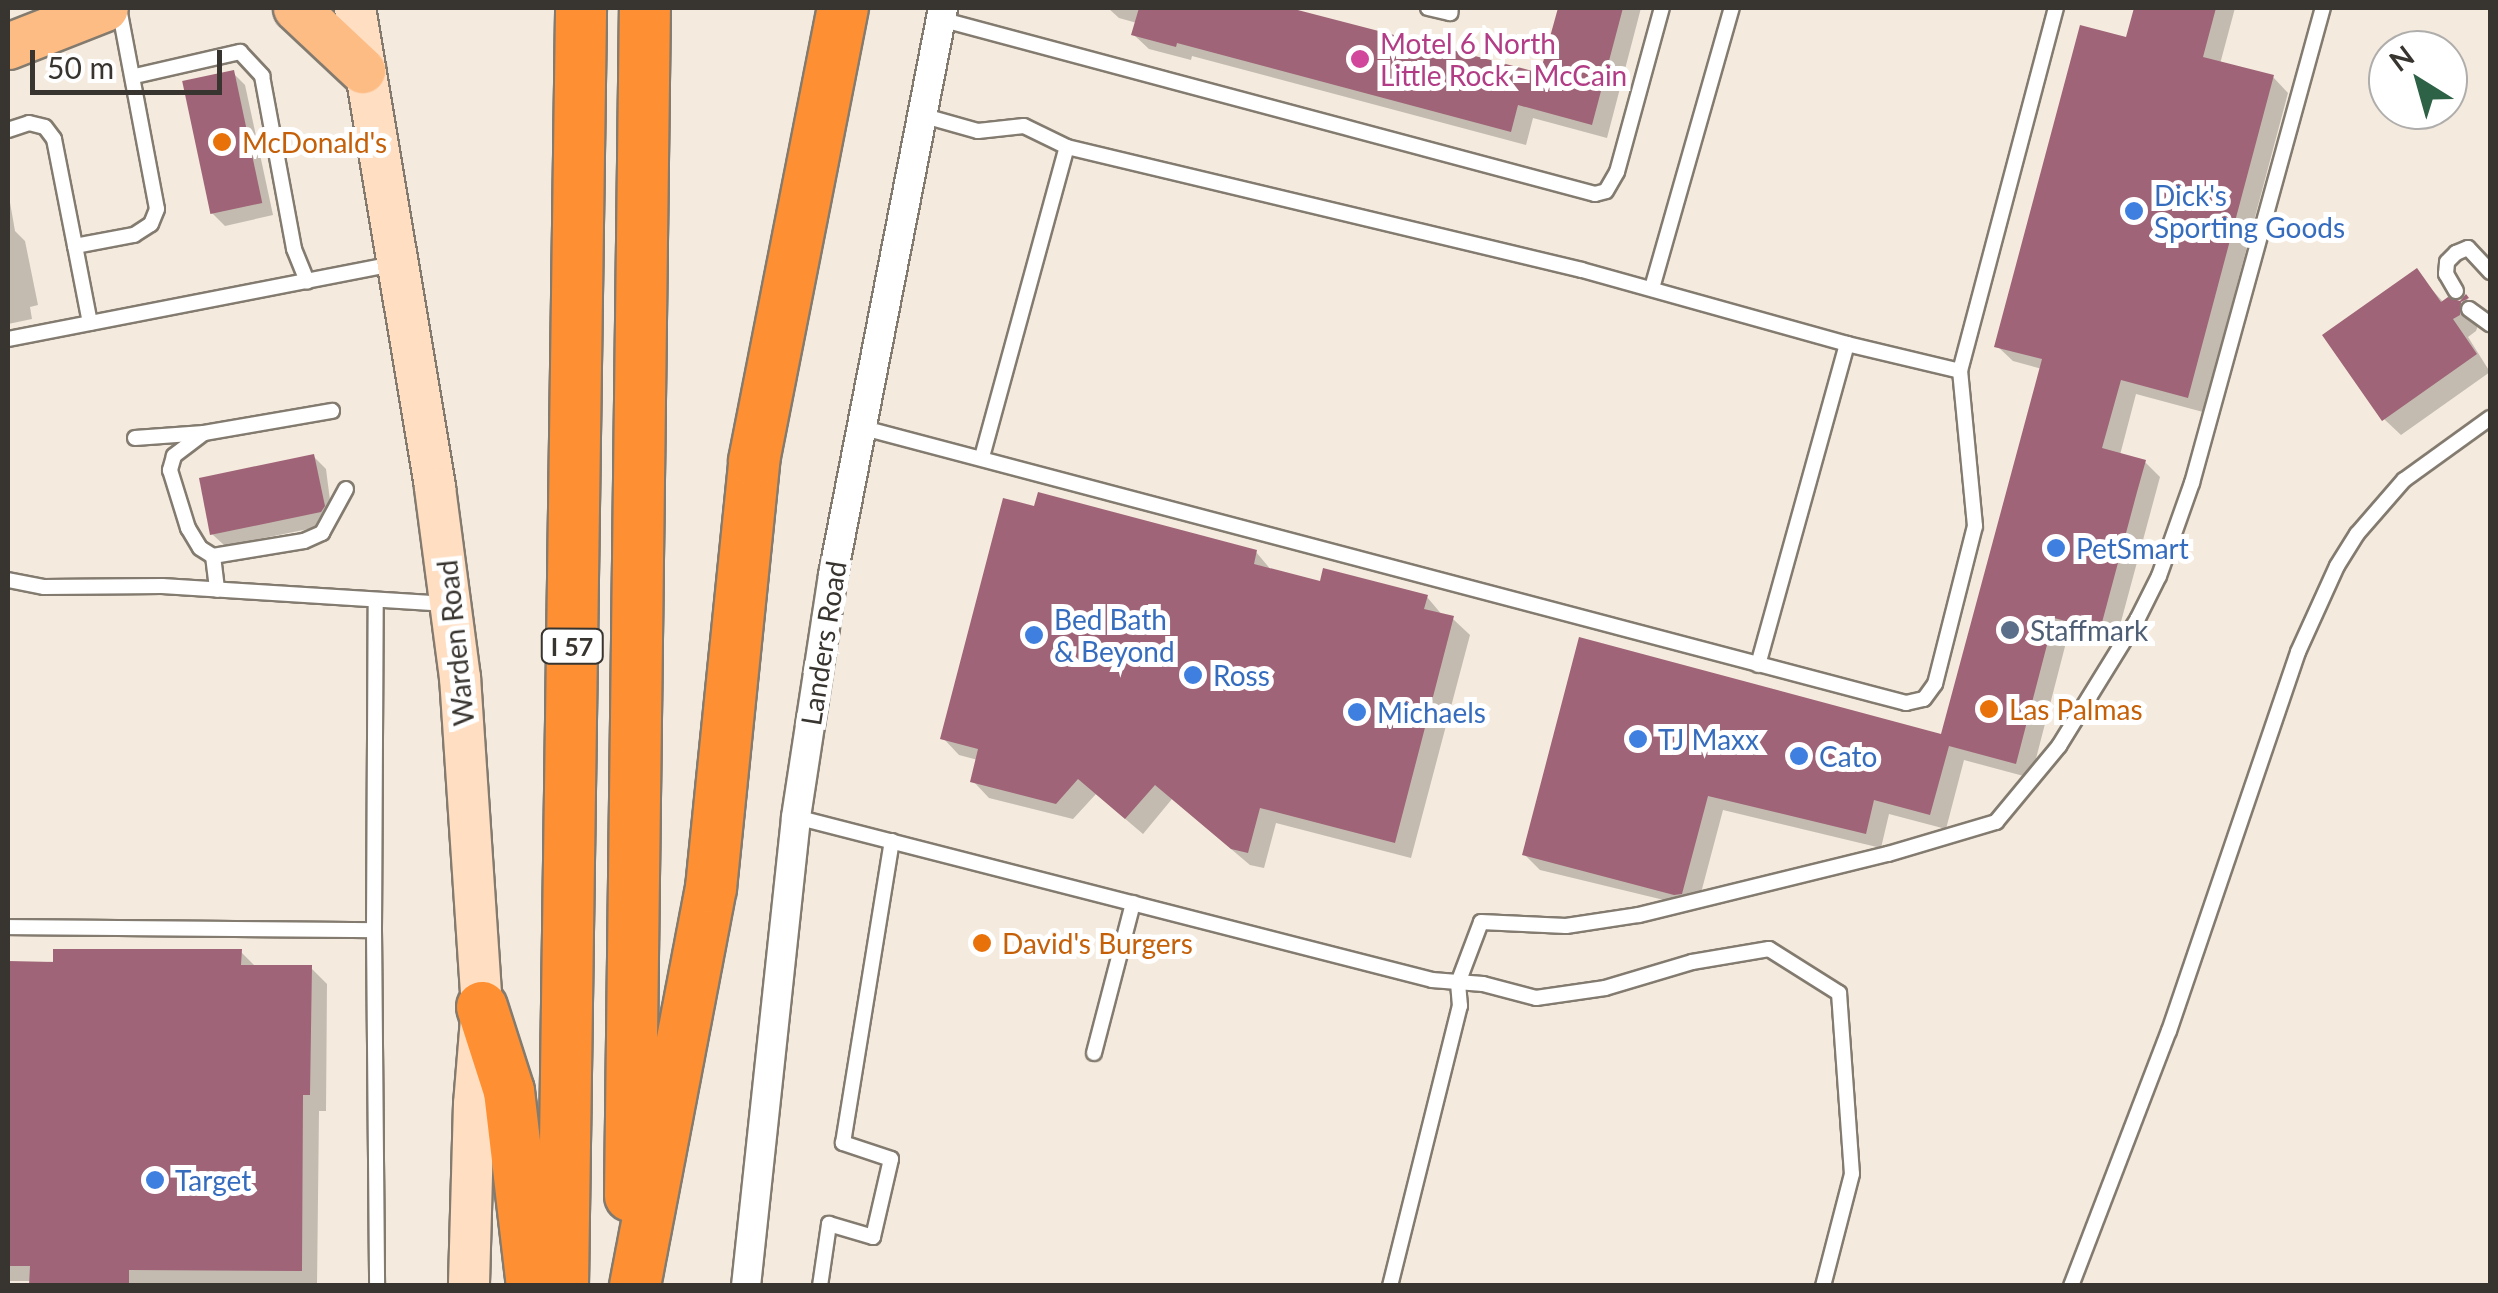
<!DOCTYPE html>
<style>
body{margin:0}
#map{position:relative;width:2498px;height:1293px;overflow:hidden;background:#f4eadd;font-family:Lato,sans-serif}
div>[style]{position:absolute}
.shadow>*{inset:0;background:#0003}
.building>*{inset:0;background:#9f6477;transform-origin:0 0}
.roads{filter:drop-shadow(2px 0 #837b6f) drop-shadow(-2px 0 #837b6f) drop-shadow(0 2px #837b6f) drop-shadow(0 -2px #837b6f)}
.lane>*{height:14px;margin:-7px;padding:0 7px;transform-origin:7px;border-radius:7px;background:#fff}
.street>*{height:28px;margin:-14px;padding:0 14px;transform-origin:14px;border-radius:14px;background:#fff}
.secondary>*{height:40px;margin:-20px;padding:0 20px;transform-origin:20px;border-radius:20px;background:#ffdec2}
.primary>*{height:45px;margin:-22.5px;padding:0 22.5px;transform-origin:22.5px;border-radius:22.5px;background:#febc85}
.highway>*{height:50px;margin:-25px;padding:0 25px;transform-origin:25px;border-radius:25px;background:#fe9033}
.dots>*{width:28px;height:28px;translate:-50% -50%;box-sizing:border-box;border:5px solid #fff;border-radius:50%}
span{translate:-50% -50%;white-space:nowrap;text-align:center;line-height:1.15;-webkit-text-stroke:10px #fff;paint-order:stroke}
.shield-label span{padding:2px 8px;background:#fff;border:2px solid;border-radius:8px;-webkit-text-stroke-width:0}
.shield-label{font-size:25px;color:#38342f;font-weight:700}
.hotel-label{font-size:28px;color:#b23c85}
.left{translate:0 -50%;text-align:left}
.food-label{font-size:28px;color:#c56008}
.shop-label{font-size:28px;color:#366cbe}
.service-label{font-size:28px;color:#4e5e75}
.street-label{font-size:28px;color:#38342f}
.frame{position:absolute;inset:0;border:10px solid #38342f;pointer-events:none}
.north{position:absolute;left:2368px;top:30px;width:100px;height:100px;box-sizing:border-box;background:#fff;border:2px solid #afaeac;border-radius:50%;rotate:323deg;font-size:28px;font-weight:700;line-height:40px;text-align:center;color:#38342f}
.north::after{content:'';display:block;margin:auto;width:35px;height:45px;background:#2e6246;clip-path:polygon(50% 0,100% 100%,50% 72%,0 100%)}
.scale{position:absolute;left:30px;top:50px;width:192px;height:45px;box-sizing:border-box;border:5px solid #38342f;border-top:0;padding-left:12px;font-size:30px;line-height:35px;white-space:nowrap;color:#38342f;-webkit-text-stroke:8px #fff;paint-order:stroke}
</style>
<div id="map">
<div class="shadow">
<div style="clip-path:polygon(1108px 8px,1280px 8px,1542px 76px,1560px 8px,1641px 8px,1607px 138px,1533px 118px,1526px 145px,1192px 56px,1191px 60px,1149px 49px,1134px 35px,1137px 23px,1119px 18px)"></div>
<div style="clip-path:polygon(2136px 8px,2235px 8px,2220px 64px,2273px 77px,2288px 93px,2203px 412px,2136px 394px,2120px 455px,2145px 462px,2160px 477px,2115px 644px,2069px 631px,2031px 778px,1964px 760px,1946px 829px,1889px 814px,1881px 848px,1723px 810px,1697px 908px,1540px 870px,1525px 855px,1580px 640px,1943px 737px,2042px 369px,2013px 361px,1997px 346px,2127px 40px)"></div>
<div style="clip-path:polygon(233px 73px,245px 85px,273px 215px,225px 226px,212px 213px)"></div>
<div style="clip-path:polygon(8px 191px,15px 231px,25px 241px,38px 305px,30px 307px,32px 319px,8px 324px)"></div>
<div style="clip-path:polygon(2416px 272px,2444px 303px,2461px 303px,2466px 298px,2482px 314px,2476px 331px,2468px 337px,2490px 372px,2401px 435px,2384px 419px)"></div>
<div style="clip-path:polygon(314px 457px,326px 469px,333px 524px,225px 546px,212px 534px)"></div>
<div style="clip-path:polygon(1256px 552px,1272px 571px,1321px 584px,1427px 597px,1443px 616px,1453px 619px,1470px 635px,1411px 858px,1276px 823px,1264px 868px,1250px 865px,1172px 799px,1143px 834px,1096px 794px,1073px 819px,989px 798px,973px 781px,978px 760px,959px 755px,943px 738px)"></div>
<div style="clip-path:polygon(241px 952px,256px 967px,311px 968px,327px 984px,326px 1111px,319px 1111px,317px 1286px,32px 1286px,32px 1281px,8px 1281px,8px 964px)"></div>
</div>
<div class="building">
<div style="clip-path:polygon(1139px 8px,1290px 8px,1540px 73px,1558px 8px,1623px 8px,1592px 125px,1518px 105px,1511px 132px,1177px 43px,1176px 47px,1131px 35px)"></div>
<div style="clip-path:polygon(2134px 8px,2216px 8px,2203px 57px,2274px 75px,2188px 398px,2121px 380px,2102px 448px,2146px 460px,2137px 492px,2100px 630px,2054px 618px,2016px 764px,1949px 746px,1930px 815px,1874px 800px,1866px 834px,1708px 796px,1682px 894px,1674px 895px,1522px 855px,1579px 637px,1941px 734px,2042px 359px,1994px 347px,2080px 25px,2126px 37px)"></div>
<div style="left:234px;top:70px;width:136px;height:53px;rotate:78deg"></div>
<div style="clip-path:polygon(2417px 268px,2441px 302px,2448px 297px,2460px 301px,2466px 294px,2469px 298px,2461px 302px,2460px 315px,2453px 319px,2477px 354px,2382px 421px,2322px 335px)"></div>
<div style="clip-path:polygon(314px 454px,325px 506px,321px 512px,210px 535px,199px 478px)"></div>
<div style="clip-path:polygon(1038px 492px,1257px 550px,1254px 564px,1320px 581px,1323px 568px,1428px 595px,1424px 609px,1454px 616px,1395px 843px,1260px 808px,1248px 853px,1231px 849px,1155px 785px,1125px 819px,1078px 779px,1056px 804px,970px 782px,978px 749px,940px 739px,1003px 498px,1034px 506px)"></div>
<div style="clip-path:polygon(53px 949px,242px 949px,241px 965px,312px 965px,310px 1095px,303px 1095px,302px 1271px,129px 1270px,129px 1286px,29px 1286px,30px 1266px,8px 1266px,8px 961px,53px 962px)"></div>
</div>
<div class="roads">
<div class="lane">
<div style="left:1428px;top:8px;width:23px;rotate:13deg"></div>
<div style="left:1450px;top:13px;width:5px;rotate:-79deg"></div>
<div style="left:940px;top:19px;width:678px;rotate:14.96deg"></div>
<div style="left:1595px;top:194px;width:11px;rotate:-15deg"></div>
<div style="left:1606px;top:191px;width:22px;rotate:-60deg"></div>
<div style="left:1617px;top:172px;width:170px;rotate:-74.7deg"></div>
<div style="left:135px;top:76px;width:108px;rotate:-12.9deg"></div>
<div style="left:240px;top:52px;width:33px;rotate:47deg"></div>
<div style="left:262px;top:76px;width:176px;rotate:79.5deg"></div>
<div style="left:294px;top:249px;width:35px;rotate:68deg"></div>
<div style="left:921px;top:115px;width:59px;rotate:15.7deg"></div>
<div style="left:978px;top:131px;width:46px;rotate:-6.2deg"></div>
<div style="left:1024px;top:126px;width:48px;rotate:26deg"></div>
<div style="left:1067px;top:147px;width:529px;rotate:13.43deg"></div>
<div style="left:1582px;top:270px;width:275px;rotate:15.6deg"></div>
<div style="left:1847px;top:344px;width:116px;rotate:13.4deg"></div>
<div style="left:8px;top:130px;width:22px;rotate:-18deg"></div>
<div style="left:29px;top:123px;width:16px;rotate:14deg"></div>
<div style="left:45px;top:127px;width:15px;rotate:53deg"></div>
<div style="left:54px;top:139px;width:109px;rotate:78.9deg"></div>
<div style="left:1652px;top:288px;width:291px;rotate:-74.1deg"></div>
<div style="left:2456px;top:291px;width:20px;rotate:-120deg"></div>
<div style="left:2446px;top:274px;width:12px;rotate:-85deg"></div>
<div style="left:2447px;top:262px;width:13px;rotate:-45deg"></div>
<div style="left:2456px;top:253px;width:13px;rotate:-23deg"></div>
<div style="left:2468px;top:248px;width:33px;rotate:47deg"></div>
<div style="left:2469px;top:309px;width:26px;rotate:36deg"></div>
<div style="left:90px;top:323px;width:78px;rotate:-101deg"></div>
<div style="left:75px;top:246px;width:60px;rotate:-10.6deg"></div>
<div style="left:134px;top:235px;width:20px;rotate:-33deg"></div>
<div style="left:151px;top:224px;width:16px;rotate:-68deg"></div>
<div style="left:157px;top:209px;width:205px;rotate:-100.7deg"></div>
<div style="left:8px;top:339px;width:394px;rotate:-11deg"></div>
<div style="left:860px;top:427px;width:1082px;rotate:14.78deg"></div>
<div style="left:1906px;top:703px;width:18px;rotate:-13deg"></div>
<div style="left:1924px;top:699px;width:19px;rotate:-54deg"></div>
<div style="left:1935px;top:684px;width:163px;rotate:-75.8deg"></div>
<div style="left:1975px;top:526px;width:156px;rotate:-95.5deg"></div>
<div style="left:1960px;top:371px;width:375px;rotate:-75.2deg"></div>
<div style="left:204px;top:433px;width:38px;rotate:143deg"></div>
<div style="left:174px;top:456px;width:15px;rotate:106deg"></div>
<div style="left:170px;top:470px;width:61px;rotate:72.8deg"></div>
<div style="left:188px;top:528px;width:23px;rotate:59deg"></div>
<div style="left:200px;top:548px;width:15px;rotate:32deg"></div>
<div style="left:213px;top:556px;width:92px;rotate:-9.4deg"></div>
<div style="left:304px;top:541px;width:20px;rotate:-24deg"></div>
<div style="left:322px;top:533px;width:50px;rotate:-61.4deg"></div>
<div style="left:135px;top:438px;width:69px;rotate:-4.1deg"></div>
<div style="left:204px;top:433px;width:130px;rotate:-9.8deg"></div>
<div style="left:982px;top:457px;width:321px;rotate:-74.7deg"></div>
<div style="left:213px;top:556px;width:34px;rotate:83deg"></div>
<div style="left:8px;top:580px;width:37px;rotate:11deg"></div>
<div style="left:44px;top:587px;width:118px;rotate:-0.5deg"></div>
<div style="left:162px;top:586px;width:286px;rotate:3.6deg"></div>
<div style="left:1758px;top:665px;width:333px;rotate:-74.5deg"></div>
<div style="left:796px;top:817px;width:657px;rotate:14.37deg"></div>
<div style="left:1432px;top:980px;width:51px;rotate:4.5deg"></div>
<div style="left:1483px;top:984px;width:55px;rotate:14.8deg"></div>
<div style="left:1536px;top:998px;width:70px;rotate:-8.2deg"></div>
<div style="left:1605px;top:988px;width:91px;rotate:-16.6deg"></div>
<div style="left:1692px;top:962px;width:78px;rotate:-9.6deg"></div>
<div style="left:1769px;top:949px;width:83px;rotate:32.2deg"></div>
<div style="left:1839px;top:993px;width:181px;rotate:85.9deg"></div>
<div style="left:1852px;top:1174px;width:116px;rotate:104.5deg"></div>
<div style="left:8px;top:927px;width:366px;rotate:0.5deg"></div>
<div style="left:374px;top:930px;width:356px;rotate:89.5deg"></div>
<div style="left:374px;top:930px;width:329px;rotate:-89.7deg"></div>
<div style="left:1094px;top:1053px;width:155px;rotate:-75.4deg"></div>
<div style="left:820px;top:1286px;width:63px;rotate:-81.7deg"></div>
<div style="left:829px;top:1224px;width:46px;rotate:16.5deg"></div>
<div style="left:873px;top:1237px;width:80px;rotate:-77deg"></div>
<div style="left:891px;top:1159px;width:51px;rotate:-161.6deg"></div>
<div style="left:843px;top:1143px;width:306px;rotate:-80.8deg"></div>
<div style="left:1390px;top:1286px;width:289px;rotate:-76deg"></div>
<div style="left:1460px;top:1006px;width:23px;rotate:-95deg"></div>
<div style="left:1458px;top:983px;width:65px;rotate:-69.3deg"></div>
<div style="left:1481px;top:922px;width:85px;rotate:2.7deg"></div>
<div style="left:1566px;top:926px;width:74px;rotate:-8.6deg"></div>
<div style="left:1639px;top:915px;width:256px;rotate:-13.8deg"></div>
<div style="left:1888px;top:854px;width:113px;rotate:-16.5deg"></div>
<div style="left:1996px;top:822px;width:99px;rotate:-50.3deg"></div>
<div style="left:2059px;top:746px;width:150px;rotate:-58.3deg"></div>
<div style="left:2138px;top:618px;width:47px;rotate:-63.4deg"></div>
<div style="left:2159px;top:576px;width:99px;rotate:-70.5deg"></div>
<div style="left:2192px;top:483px;width:493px;rotate:-74.6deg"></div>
<div style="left:2071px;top:1286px;width:273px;rotate:-69deg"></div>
<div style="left:2169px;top:1031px;width:400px;rotate:-71.2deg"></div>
<div style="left:2298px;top:652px;width:94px;rotate:-65.6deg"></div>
<div style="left:2337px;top:566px;width:38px;rotate:-58deg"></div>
<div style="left:2357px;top:534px;width:72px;rotate:-49deg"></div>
<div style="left:2404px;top:480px;width:106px;rotate:-35.8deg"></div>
</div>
<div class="street">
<div style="left:746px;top:1286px;width:472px;rotate:-83.9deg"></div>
<div style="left:796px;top:817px;width:245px;rotate:-81.3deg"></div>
<div style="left:833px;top:575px;width:578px;rotate:-79.02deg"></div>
</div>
<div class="secondary">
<div style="left:355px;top:8px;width:487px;rotate:80.5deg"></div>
<div style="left:435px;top:488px;width:191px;rotate:82.5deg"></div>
<div style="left:460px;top:677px;width:331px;rotate:86.2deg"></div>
<div style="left:482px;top:1007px;width:97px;rotate:94.7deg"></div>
<div style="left:474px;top:1104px;width:182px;rotate:91.6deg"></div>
</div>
<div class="primary">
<div style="left:296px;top:8px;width:91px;rotate:43.2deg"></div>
<div style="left:8px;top:46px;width:104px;rotate:-21.4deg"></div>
</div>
<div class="highway">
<div style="left:482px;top:1007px;width:88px;rotate:72.2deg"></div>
<div style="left:509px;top:1091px;width:196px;rotate:83.3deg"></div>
<div style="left:630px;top:1196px;width:1188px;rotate:-89.28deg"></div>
<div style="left:563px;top:1286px;width:1278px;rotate:-89.19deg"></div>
<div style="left:635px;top:1286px;width:405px;rotate:-79.2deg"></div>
<div style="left:711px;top:888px;width:429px;rotate:-84.2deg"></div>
<div style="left:754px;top:461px;width:462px;rotate:-78.9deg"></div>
</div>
</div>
<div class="dots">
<div style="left:1360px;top:59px;background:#d1479c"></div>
<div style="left:222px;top:142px;background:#e8710a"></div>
<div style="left:2134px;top:211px;background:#3f7fe0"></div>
<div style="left:2056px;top:548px;background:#3f7fe0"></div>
<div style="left:2010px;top:630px;background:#5c6f8a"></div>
<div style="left:1034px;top:635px;background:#3f7fe0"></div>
<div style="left:1193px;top:675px;background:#3f7fe0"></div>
<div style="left:1989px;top:709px;background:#e8710a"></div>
<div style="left:1357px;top:712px;background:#3f7fe0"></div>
<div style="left:1638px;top:739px;background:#3f7fe0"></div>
<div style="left:1799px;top:756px;background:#3f7fe0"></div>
<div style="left:982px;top:943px;background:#e8710a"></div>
<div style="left:155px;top:1180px;background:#3f7fe0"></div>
</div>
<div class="shield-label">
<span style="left:572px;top:646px">I 57</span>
</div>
<div class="hotel-label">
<span class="left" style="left:1380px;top:59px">Motel 6 North<br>Little Rock - McCain</span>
</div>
<div class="food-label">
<span class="left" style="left:242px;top:142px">McDonald's</span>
<span class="left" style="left:2009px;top:709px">Las Palmas</span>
<span class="left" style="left:1002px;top:943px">David's Burgers</span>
</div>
<div class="shop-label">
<span class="left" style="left:2154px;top:211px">Dick's<br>Sporting Goods</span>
<span class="left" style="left:2076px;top:548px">PetSmart</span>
<span class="left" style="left:1054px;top:635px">Bed Bath<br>&amp; Beyond</span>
<span class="left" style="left:1213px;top:675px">Ross</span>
<span class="left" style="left:1377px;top:712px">Michaels</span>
<span class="left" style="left:1658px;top:739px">TJ Maxx</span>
<span class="left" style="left:1819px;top:756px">Cato</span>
<span class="left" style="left:175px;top:1180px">Target</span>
</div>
<div class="service-label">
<span class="left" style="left:2030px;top:630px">Staffmark</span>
</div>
<div class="street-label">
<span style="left:455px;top:643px;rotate:-96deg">Warden Road</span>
<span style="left:823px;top:643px;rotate:-81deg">Landers Road</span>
</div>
<div class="frame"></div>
<div class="north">N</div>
<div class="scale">50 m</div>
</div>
